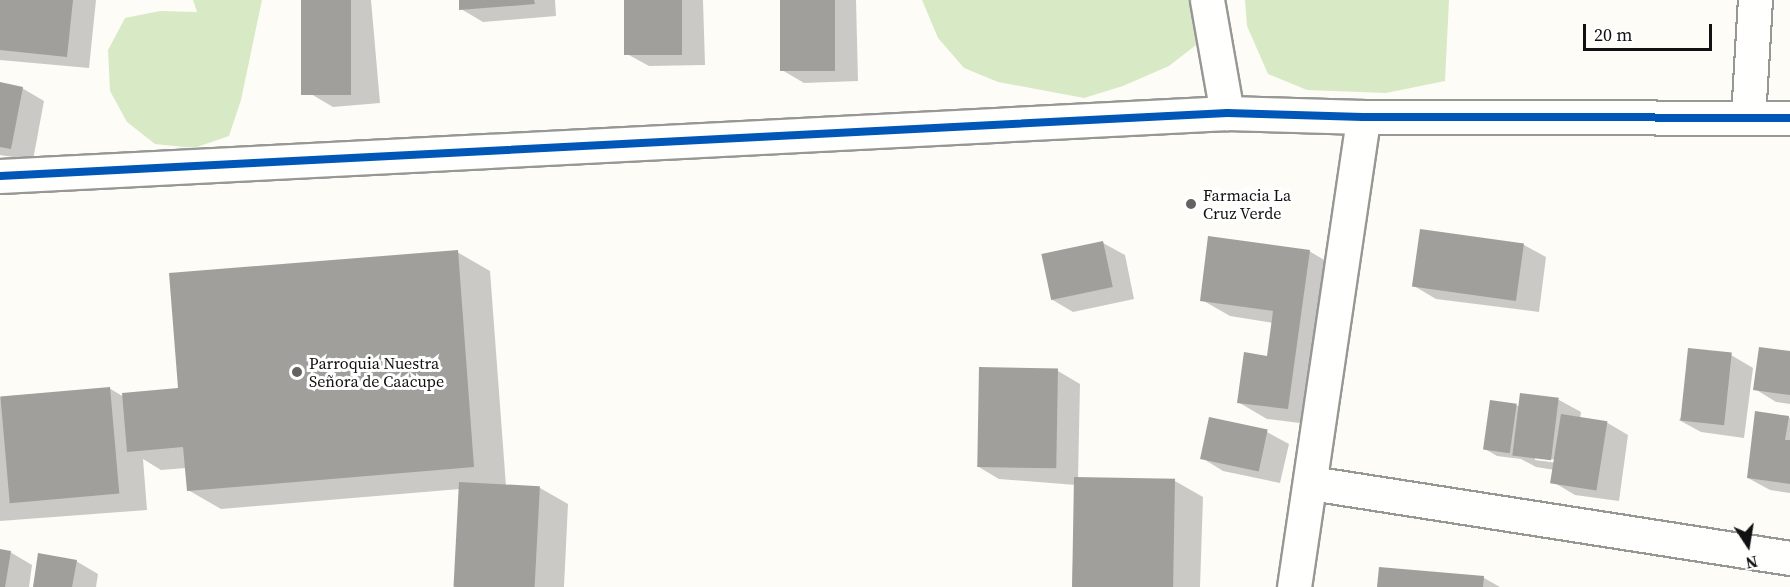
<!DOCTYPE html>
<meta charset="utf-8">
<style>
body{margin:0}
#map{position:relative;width:1790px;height:587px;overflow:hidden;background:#fdfcf7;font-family:"Source Serif 4",serif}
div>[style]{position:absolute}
.forest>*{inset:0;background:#d8eac5}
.shadow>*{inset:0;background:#0003}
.building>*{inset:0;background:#a19f9c;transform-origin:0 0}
.roads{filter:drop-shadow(2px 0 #979795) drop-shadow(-2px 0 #979795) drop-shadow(0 2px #979795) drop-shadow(0 -2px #979795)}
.minor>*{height:33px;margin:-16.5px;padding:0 16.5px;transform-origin:16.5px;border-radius:16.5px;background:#fffffe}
.cycleway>*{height:8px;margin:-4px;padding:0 4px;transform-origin:4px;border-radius:4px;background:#0057b8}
.dots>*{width:16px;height:16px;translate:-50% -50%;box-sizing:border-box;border:3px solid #fff;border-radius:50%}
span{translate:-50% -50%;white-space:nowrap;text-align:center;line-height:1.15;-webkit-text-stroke:6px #fff;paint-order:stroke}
.poi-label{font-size:16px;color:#111}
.left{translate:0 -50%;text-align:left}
.north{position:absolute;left:1718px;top:515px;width:60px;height:60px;-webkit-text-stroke:4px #fff;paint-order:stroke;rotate:168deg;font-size:16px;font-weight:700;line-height:24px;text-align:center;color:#111}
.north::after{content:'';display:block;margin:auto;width:21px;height:27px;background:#111;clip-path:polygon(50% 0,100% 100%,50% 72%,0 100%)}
.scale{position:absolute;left:1583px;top:24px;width:129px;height:27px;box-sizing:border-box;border:3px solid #111;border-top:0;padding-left:8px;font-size:18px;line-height:21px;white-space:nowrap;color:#111;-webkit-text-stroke:4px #fff;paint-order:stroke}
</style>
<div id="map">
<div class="forest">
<div style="clip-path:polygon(193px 0,262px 0,241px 100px,229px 136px,194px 148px,155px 144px,127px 122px,110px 91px,108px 50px,125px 18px,160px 11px,197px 12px)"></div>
<div style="clip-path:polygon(922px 0,1194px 0,1196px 45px,1169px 66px,1123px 86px,1084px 98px,998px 82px,964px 68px,938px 38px)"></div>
<div style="clip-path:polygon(1245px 0,1449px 0,1445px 81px,1386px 93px,1307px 90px,1268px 74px,1247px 26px)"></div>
</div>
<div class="shadow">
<div style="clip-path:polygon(0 0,96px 0,89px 68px,0 60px)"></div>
<div style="clip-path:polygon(302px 0,371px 0,380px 103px,333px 107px,311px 94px)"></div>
<div style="clip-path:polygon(460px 0,555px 0,556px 16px,483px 22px,461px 9px)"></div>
<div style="clip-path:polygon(626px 0,703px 0,705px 65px,649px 66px,627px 54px)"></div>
<div style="clip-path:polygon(781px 0,856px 0,858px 81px,804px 83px,782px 70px)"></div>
<div style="clip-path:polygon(0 84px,22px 88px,44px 101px,33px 160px,0 155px)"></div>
<div style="clip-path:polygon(1422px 231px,1524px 245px,1546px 257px,1539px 312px,1436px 299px,1414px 286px)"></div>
<div style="clip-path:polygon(1103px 243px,1125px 255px,1134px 299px,1073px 312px,1051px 299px)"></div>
<div style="clip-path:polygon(1309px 251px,1338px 268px,1316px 425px,1267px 419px,1238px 402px,1268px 357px,1273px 323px,1230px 316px,1202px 300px)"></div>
<div style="clip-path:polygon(457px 252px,490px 271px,506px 486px,540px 488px,568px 504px,564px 587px,455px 587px,460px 489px,221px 509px,188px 490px,186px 468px,161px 470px,143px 459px,147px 510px,0 521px,0 397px,109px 388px,124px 397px,180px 390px)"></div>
<div style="clip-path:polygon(1790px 353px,1790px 404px,1776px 402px,1755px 389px)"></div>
<div style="clip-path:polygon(1731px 355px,1753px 368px,1744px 438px,1701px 432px,1679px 420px)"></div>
<div style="clip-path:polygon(1058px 371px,1080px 384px,1078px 479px,1175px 481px,1203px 497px,1200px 587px,1072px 587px,1076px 485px,999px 479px,977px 466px)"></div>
<div style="clip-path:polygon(evenodd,1559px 400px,1581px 412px,1580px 419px,1606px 422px,1628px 435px,1619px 501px,1575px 495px,1553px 482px,1555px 470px,1536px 467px,1521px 459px,1497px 456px,1485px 449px,1516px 405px,1520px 407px,1559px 400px,1535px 457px,1558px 460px,1558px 463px,1535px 460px,1535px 457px)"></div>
<div style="clip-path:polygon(1788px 417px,1790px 418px,1790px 493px,1770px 490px,1748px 478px)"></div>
<div style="clip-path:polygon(1267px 432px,1289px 444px,1280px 483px,1223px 471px,1202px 458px)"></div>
<div style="clip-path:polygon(0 551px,10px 552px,32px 565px,29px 587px,0 587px)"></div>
<div style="clip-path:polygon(76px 561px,98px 574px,96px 587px,34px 587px)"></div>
<div style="clip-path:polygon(1484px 578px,1500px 587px,1379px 587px)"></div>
</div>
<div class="building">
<div style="clip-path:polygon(0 0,73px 0,67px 57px,0 50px)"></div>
<div style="left:301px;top:0;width:50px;height:95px"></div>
<div style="clip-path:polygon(459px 0,534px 0,535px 4px,459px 10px)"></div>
<div style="left:624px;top:0;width:58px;height:55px"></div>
<div style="left:780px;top:0;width:55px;height:71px"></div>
<div style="clip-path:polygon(0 82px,23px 87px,11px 149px,0 147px)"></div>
<div style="left:1420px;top:229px;width:105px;height:58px;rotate:8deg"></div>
<div style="clip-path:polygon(1208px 236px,1310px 250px,1288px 409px,1237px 403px,1244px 352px,1267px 356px,1273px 311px,1200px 301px)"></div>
<div style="left:1103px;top:241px;width:47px;height:63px;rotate:78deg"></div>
<div style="clip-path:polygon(458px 250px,474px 467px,187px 491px,183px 447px,127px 452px,122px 393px,178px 388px,169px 273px)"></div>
<div style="clip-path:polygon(1759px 347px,1790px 351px,1790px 395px,1753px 390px)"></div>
<div style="left:1688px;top:348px;width:44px;height:73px;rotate:6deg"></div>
<div style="left:979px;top:367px;width:79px;height:100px;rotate:1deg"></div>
<div style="left:110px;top:387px;width:107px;height:110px;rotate:85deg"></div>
<div style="left:1520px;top:393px;width:39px;height:63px;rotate:7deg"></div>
<div style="left:1490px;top:400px;width:27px;height:50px;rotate:8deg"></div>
<div style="clip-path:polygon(1755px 411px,1789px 416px,1785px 440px,1790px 440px,1790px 484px,1747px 478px)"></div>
<div style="left:1561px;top:414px;width:47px;height:70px;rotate:9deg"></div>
<div style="left:1209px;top:417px;width:60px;height:43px;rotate:12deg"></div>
<div style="left:1074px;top:477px;width:101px;height:110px;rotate:1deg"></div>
<div style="left:459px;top:482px;width:81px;height:105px;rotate:3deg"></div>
<div style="clip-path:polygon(0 549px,11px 551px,5px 587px,0 587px)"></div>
<div style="clip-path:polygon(38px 553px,77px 560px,72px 587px,33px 587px)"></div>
<div style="clip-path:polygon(1379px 567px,1484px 576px,1483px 587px,1377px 587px)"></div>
</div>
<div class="roads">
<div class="minor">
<div style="left:1207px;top:0;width:115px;rotate:80deg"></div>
<div style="left:1748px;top:117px;width:117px;rotate:-86.6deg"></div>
<div style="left:0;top:176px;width:1229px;rotate:-2.94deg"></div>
<div style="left:1227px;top:113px;width:136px;rotate:1.7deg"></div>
<div style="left:1363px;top:117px;width:427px;rotate:0.1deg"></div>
<div style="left:1311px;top:483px;width:485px;rotate:8.9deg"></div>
<div style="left:1294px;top:587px;width:475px;rotate:-81.6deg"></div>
</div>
</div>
<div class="cycleway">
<div style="left:0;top:176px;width:1229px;rotate:-2.94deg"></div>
<div style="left:1227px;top:113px;width:136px;rotate:1.7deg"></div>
<div style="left:1363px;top:117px;width:427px;rotate:0.1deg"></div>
</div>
<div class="dots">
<div style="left:1191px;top:204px;background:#646362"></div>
<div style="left:297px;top:372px;background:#646362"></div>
</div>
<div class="poi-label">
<span class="left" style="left:1203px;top:204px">Farmacia La<br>Cruz Verde</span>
<span class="left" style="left:309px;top:372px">Parroquia Nuestra<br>Señora de Caacupe</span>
</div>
<div class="north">N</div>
<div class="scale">20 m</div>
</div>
